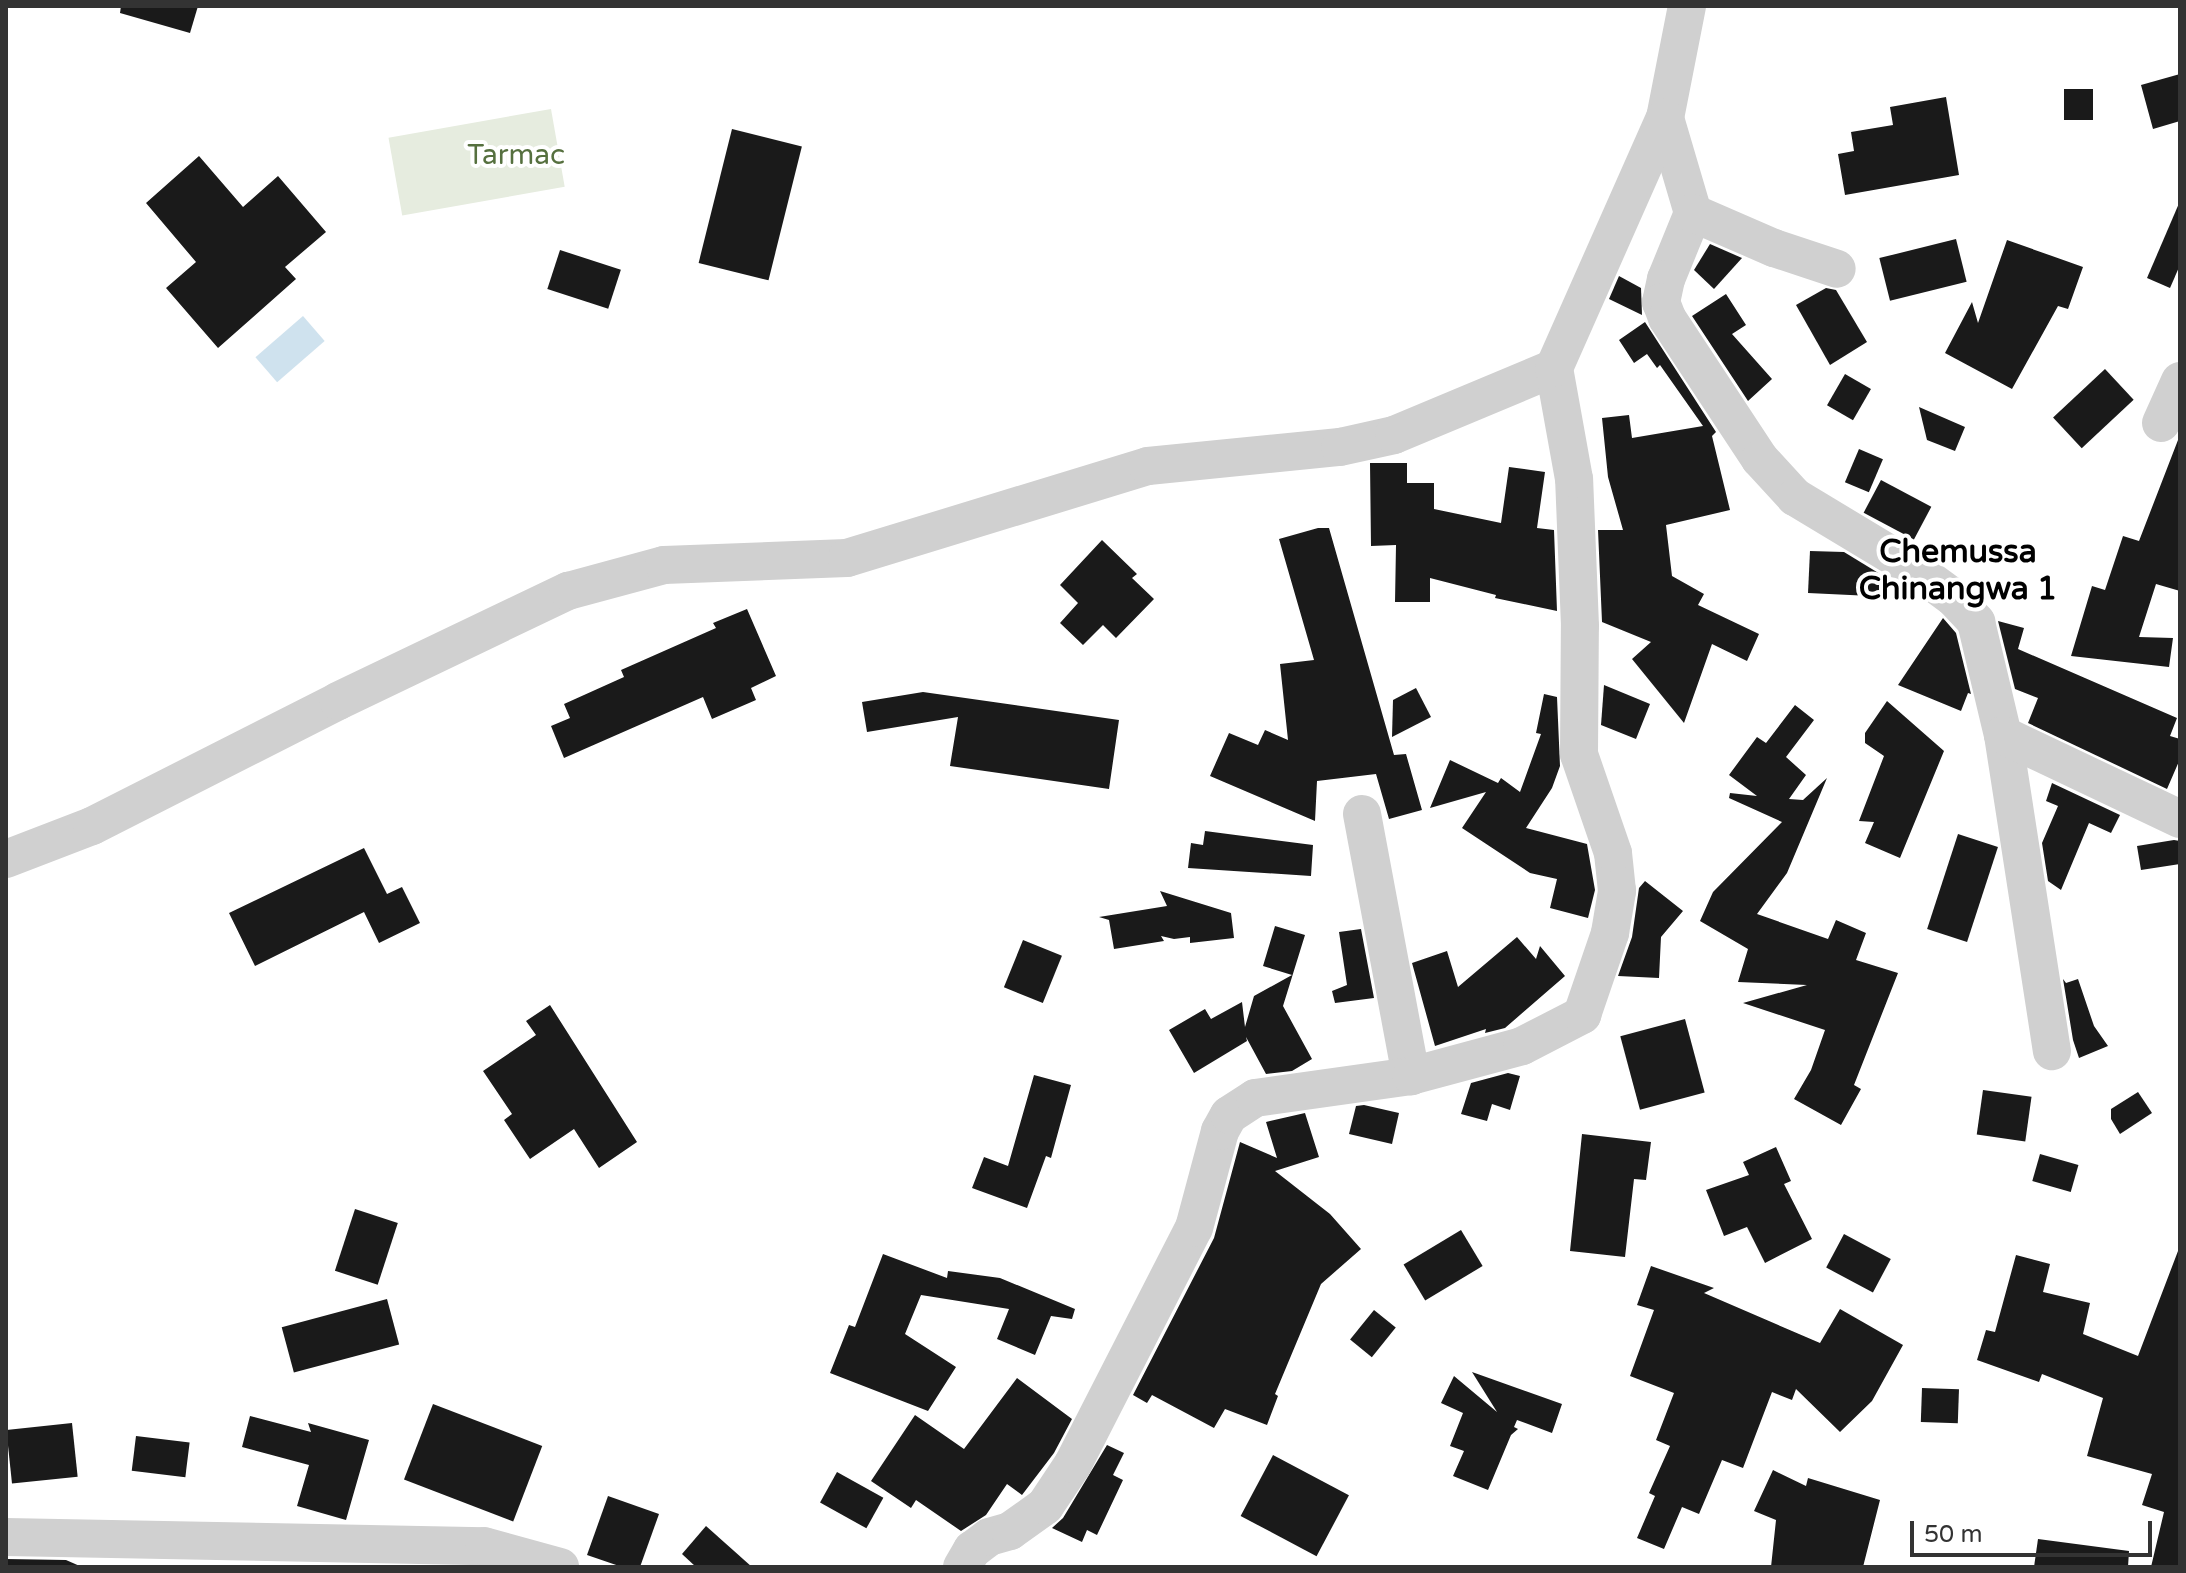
<!DOCTYPE html>
<style>
body{margin:0}
#map{position:relative;width:2186px;height:1573px;overflow:hidden;background:#fff;font-family:"Varela Round",sans-serif}
div>[style]{position:absolute}
.green>*{inset:0;background:#e6ecdf;transform-origin:0 0}
.water>*{inset:0;background:#cfe2ee;transform-origin:0 0}
.building>*{inset:0;background:#1a1a1a;transform-origin:0 0}
.minor>*{height:38px;margin:-19px;padding:0 19px;transform-origin:19px;border-radius:19px;background:#d0d0d0}
span{translate:-50% -50%;white-space:nowrap;text-align:center;line-height:1.15;-webkit-text-stroke:8px #fff;paint-order:stroke}
.park-label{font-size:28px;color:#56703f}
.quarter-label{font-size:32px;color:#000;font-weight:700}
.frame{position:absolute;inset:0;border:8px solid #333;pointer-events:none}
.scale{position:absolute;left:1910px;top:1521px;width:242px;height:36px;box-sizing:border-box;border:4px solid #333;border-top:0;padding-left:10px;font-size:24px;line-height:28px;white-space:nowrap;color:#333;-webkit-text-stroke:6px #fff;paint-order:stroke}
</style>
<div id="map">
<div class="green">
<div style="left:551px;top:109px;width:79px;height:165px;rotate:80deg"></div>
</div>
<div class="water">
<div style="left:303px;top:316px;width:33px;height:63px;rotate:49deg"></div>
</div>
<div class="building">
<div style="clip-path:polygon(121px 6px,198px 6px,190px 33px,120px 13px)"></div>
<div style="clip-path:polygon(2180px 74px,2180px 121px,2153px 129px,2141px 85px)"></div>
<div style="left:2064px;top:89px;width:29px;height:31px"></div>
<div style="clip-path:polygon(1946px 97px,1959px 175px,1845px 195px,1838px 154px,1854px 151px,1851px 132px,1893px 125px,1890px 107px)"></div>
<div style="left:732px;top:129px;width:72px;height:138px;rotate:14deg"></div>
<div style="clip-path:polygon(199px 156px,243px 207px,278px 176px,326px 232px,285px 267px,296px 279px,218px 348px,166px 288px,196px 262px,146px 203px)"></div>
<div style="clip-path:polygon(2180px 201px,2180px 265px,2170px 288px,2147px 278px)"></div>
<div style="left:1956px;top:239px;width:44px;height:79px;rotate:76deg"></div>
<div style="clip-path:polygon(2007px 240px,2083px 267px,2068px 309px,2058px 306px,2012px 389px,1945px 353px,1972px 302px,1978px 323px)"></div>
<div style="clip-path:polygon(1710px 244px,1742px 258px,1714px 289px,1694px 270px)"></div>
<div style="left:560px;top:250px;width:64px;height:41px;rotate:18deg"></div>
<div style="clip-path:polygon(1619px 276px,1641px 288px,1642px 315px,1609px 299px)"></div>
<div style="clip-path:polygon(1826px 288px,1836px 290px,1867px 342px,1830px 365px,1796px 305px)"></div>
<div style="clip-path:polygon(1726px 294px,1746px 325px,1732px 334px,1772px 379px,1748px 401px,1692px 316px)"></div>
<div style="clip-path:polygon(1645px 322px,1716px 432px,1712px 436px,1730px 510px,1666px 525px,1672px 576px,1704px 594px,1698px 605px,1759px 634px,1747px 661px,1712px 644px,1684px 723px,1632px 659px,1651px 642px,1602px 622px,1598px 530px,1623px 530px,1608px 477px,1602px 418px,1629px 415px,1632px 438px,1703px 426px,1660px 365px,1657px 368px,1647px 354px,1634px 363px,1619px 340px)"></div>
<div style="left:2105px;top:369px;width:42px;height:71px;rotate:47deg"></div>
<div style="left:1845px;top:374px;width:30px;height:36px;rotate:30deg"></div>
<div style="clip-path:polygon(1919px 407px,1965px 427px,1955px 451px,1927px 440px)"></div>
<div style="clip-path:polygon(2178px 440px,2180px 591px,2156px 584px,2139px 637px,2173px 638px,2169px 667px,2071px 656px,2092px 586px,2105px 590px,2123px 536px,2139px 541px)"></div>
<div style="left:1859px;top:449px;width:26px;height:36px;rotate:23deg"></div>
<div style="clip-path:polygon(1370px 463px,1407px 463px,1407px 483px,1434px 483px,1434px 509px,1501px 523px,1509px 467px,1545px 472px,1537px 528px,1554px 530px,1557px 611px,1495px 598px,1496px 595px,1430px 578px,1430px 602px,1395px 602px,1396px 545px,1371px 546px)"></div>
<div style="left:1881px;top:480px;width:57px;height:37px;rotate:28deg"></div>
<div style="clip-path:polygon(1318px 528px,1329px 528px,1394px 755px,1406px 754px,1422px 810px,1389px 819px,1376px 774px,1317px 781px,1315px 821px,1210px 776px,1229px 733px,1258px 745px,1265px 730px,1288px 740px,1280px 664px,1314px 660px,1279px 539px)"></div>
<div style="clip-path:polygon(1102px 540px,1137px 574px,1132px 578px,1154px 599px,1116px 638px,1103px 625px,1083px 645px,1060px 623px,1078px 603px,1060px 585px)"></div>
<div style="clip-path:polygon(1810px 551px,1844px 552px,1903px 588px,1892px 597px,1808px 593px)"></div>
<div style="clip-path:polygon(747px 609px,776px 676px,751px 688px,756px 700px,712px 719px,703px 697px,564px 758px,551px 726px,570px 718px,564px 704px,624px 677px,621px 670px,716px 628px,713px 623px)"></div>
<div style="clip-path:polygon(1943px 618px,1956px 633px,1971px 694px,1968px 693px,1961px 711px,1898px 685px)"></div>
<div style="clip-path:polygon(1998px 621px,2024px 628px,2018px 649px,2177px 718px,2170px 736px,2180px 739px,2180px 759px,2167px 789px,2028px 723px,2038px 698px,2015px 689px)"></div>
<div style="clip-path:polygon(1604px 685px,1650px 704px,1636px 739px,1601px 725px)"></div>
<div style="clip-path:polygon(1416px 688px,1431px 717px,1392px 737px,1393px 700px)"></div>
<div style="clip-path:polygon(923px 692px,1119px 720px,1109px 789px,950px 766px,958px 717px,867px 732px,862px 702px)"></div>
<div style="clip-path:polygon(1544px 694px,1557px 697px,1560px 766px,1552px 788px,1526px 828px,1587px 844px,1595px 890px,1588px 918px,1550px 908px,1557px 879px,1530px 873px,1462px 828px,1486px 792px,1430px 808px,1450px 760px,1498px 783px,1501px 778px,1520px 792px,1541px 734px,1536px 733px)"></div>
<div style="clip-path:polygon(1887px 701px,1944px 751px,1900px 858px,1865px 843px,1874px 822px,1859px 821px,1884px 756px,1865px 743px,1865px 733px)"></div>
<div style="clip-path:polygon(1795px 705px,1814px 720px,1786px 757px,1806px 775px,1789px 799px,1803px 800px,1827px 778px,1787px 873px,1757px 914px,1828px 939px,1836px 920px,1866px 933px,1856px 960px,1898px 973px,1854px 1085px,1861px 1089px,1841px 1125px,1794px 1099px,1811px 1070px,1825px 1030px,1743px 1003px,1807px 985px,1738px 982px,1748px 949px,1700px 921px,1713px 892px,1782px 822px,1729px 798px,1730px 793px,1757px 796px,1729px 775px,1757px 737px,1766px 743px)"></div>
<div style="clip-path:polygon(2052px 783px,2120px 815px,2111px 833px,2089px 823px,2061px 890px,2048px 881px,2042px 843px,2058px 806px,2046px 801px)"></div>
<div style="clip-path:polygon(1205px 831px,1313px 845px,1311px 876px,1188px 868px,1191px 843px,1203px 845px)"></div>
<div style="left:1958px;top:834px;width:42px;height:100px;rotate:18deg"></div>
<div style="clip-path:polygon(2174px 840px,2180px 841px,2180px 864px,2141px 870px,2137px 846px)"></div>
<div style="clip-path:polygon(364px 848px,387px 894px,402px 887px,420px 923px,379px 943px,364px 912px,255px 966px,229px 913px)"></div>
<div style="clip-path:polygon(1645px 881px,1683px 911px,1661px 937px,1659px 978px,1618px 976px,1632px 937px,1639px 888px)"></div>
<div style="clip-path:polygon(1160px 891px,1231px 913px,1234px 938px,1190px 943px,1190px 937px,1174px 939px,1161px 936px,1164px 941px,1114px 949px,1109px 920px,1099px 917px,1167px 906px)"></div>
<div style="clip-path:polygon(1275px 926px,1305px 935px,1283px 1006px,1312px 1059px,1292px 1071px,1266px 1074px,1246px 1037px,1247px 1041px,1194px 1073px,1169px 1030px,1205px 1009px,1211px 1019px,1242px 1002px,1245px 1027px,1254px 996px,1292px 975px,1263px 966px)"></div>
<div style="clip-path:polygon(1361px 929px,1374px 998px,1335px 1003px,1332px 991px,1347px 985px,1339px 932px)"></div>
<div style="clip-path:polygon(1517px 937px,1536px 959px,1540px 946px,1565px 976px,1505px 1028px,1485px 1033px,1486px 1029px,1435px 1046px,1412px 963px,1447px 951px,1458px 987px)"></div>
<div style="left:1023px;top:940px;width:42px;height:51px;rotate:22deg"></div>
<div style="clip-path:polygon(2063px 979px,2066px 983px,2078px 979px,2094px 1026px,2108px 1046px,2079px 1058px,2073px 1040px)"></div>
<div style="clip-path:polygon(550px 1005px,637px 1142px,599px 1168px,574px 1129px,530px 1159px,504px 1120px,512px 1114px,483px 1071px,536px 1035px,526px 1021px)"></div>
<div style="left:1685px;top:1019px;width:76px;height:67px;rotate:75deg"></div>
<div style="clip-path:polygon(1508px 1073px,1520px 1076px,1510px 1110px,1492px 1104px,1487px 1121px,1461px 1114px,1471px 1083px)"></div>
<div style="clip-path:polygon(1034px 1075px,1071px 1085px,1051px 1158px,1046px 1156px,1027px 1208px,972px 1188px,984px 1157px,1008px 1166px)"></div>
<div style="left:1983px;top:1090px;width:49px;height:45px;rotate:8deg"></div>
<div style="clip-path:polygon(2138px 1092px,2152px 1113px,2120px 1134px,2111px 1119px,2111px 1109px)"></div>
<div style="clip-path:polygon(1364px 1105px,1399px 1113px,1392px 1144px,1349px 1134px,1356px 1106px)"></div>
<div style="clip-path:polygon(1305px 1113px,1319px 1157px,1275px 1171px,1330px 1214px,1361px 1249px,1321px 1284px,1275px 1394px,1278px 1396px,1267px 1425px,1225px 1409px,1214px 1428px,1152px 1395px,1147px 1403px,1133px 1395px,1214px 1238px,1240px 1142px,1277px 1158px,1266px 1122px)"></div>
<div style="clip-path:polygon(1582px 1134px,1651px 1142px,1646px 1180px,1634px 1179px,1625px 1257px,1570px 1251px)"></div>
<div style="clip-path:polygon(1776px 1147px,1791px 1181px,1784px 1184px,1812px 1239px,1765px 1263px,1747px 1227px,1724px 1236px,1706px 1190px,1749px 1175px,1743px 1162px)"></div>
<div style="left:2040px;top:1154px;width:40px;height:28px;rotate:16deg"></div>
<div style="left:355px;top:1209px;width:45px;height:65px;rotate:18deg"></div>
<div style="left:1461px;top:1230px;width:42px;height:67px;rotate:59deg"></div>
<div style="left:1844px;top:1234px;width:53px;height:38px;rotate:28deg"></div>
<div style="clip-path:polygon(2178px 1251px,2180px 1567px,2151px 1567px,2164px 1512px,2142px 1505px,2152px 1474px,2087px 1456px,2103px 1398px,2042px 1374px,2039px 1382px,1977px 1360px,1986px 1330px,1995px 1332px,2016px 1255px,2050px 1264px,2043px 1292px,2090px 1303px,2083px 1334px,2138px 1356px)"></div>
<div style="clip-path:polygon(883px 1254px,947px 1278px,948px 1271px,1000px 1278px,1075px 1309px,1072px 1319px,1051px 1316px,1035px 1355px,997px 1339px,1009px 1309px,921px 1295px,905px 1334px,956px 1367px,928px 1411px,830px 1373px,849px 1325px,855px 1327px)"></div>
<div style="clip-path:polygon(1651px 1266px,1714px 1288px,1704px 1293px,1820px 1343px,1840px 1309px,1903px 1345px,1872px 1401px,1840px 1432px,1796px 1389px,1792px 1400px,1772px 1392px,1743px 1468px,1722px 1460px,1699px 1514px,1682px 1507px,1664px 1549px,1637px 1538px,1655px 1496px,1649px 1493px,1670px 1446px,1656px 1440px,1674px 1393px,1630px 1376px,1654px 1310px,1637px 1305px)"></div>
<div style="left:387px;top:1299px;width:47px;height:109px;rotate:75deg"></div>
<div style="left:1374px;top:1310px;width:28px;height:38px;rotate:39deg"></div>
<div style="clip-path:polygon(1472px 1372px,1562px 1404px,1552px 1433px,1517px 1420px,1514px 1427px,1518px 1429px,1511px 1435px,1488px 1490px,1453px 1476px,1464px 1451px,1450px 1446px,1463px 1413px,1441px 1403px,1454px 1376px,1497px 1412px)"></div>
<div style="clip-path:polygon(1017px 1378px,1072px 1419px,1054px 1453px,1022px 1495px,1007px 1484px,986px 1515px,961px 1531px,916px 1500px,911px 1508px,871px 1481px,915px 1415px,964px 1449px)"></div>
<div style="left:1922px;top:1388px;width:37px;height:34px;rotate:2deg"></div>
<div style="left:433px;top:1404px;width:117px;height:81px;rotate:21deg"></div>
<div style="clip-path:polygon(250px 1416px,311px 1432px,308px 1423px,369px 1440px,346px 1520px,297px 1506px,309px 1465px,242px 1447px)"></div>
<div style="left:72px;top:1423px;width:54px;height:66px;rotate:84deg"></div>
<div style="left:136px;top:1436px;width:54px;height:35px;rotate:7deg"></div>
<div style="clip-path:polygon(1107px 1445px,1124px 1453px,1113px 1475px,1123px 1480px,1097px 1535px,1087px 1530px,1082px 1542px,1052px 1528px,1063px 1518px)"></div>
<div style="left:1273px;top:1455px;width:86px;height:69px;rotate:28deg"></div>
<div style="clip-path:polygon(1773px 1470px,1806px 1486px,1808px 1478px,1880px 1500px,1863px 1567px,1771px 1567px,1776px 1520px,1754px 1511px)"></div>
<div style="left:837px;top:1472px;width:53px;height:35px;rotate:29deg"></div>
<div style="clip-path:polygon(608px 1496px,659px 1514px,640px 1567px,622px 1567px,587px 1555px)"></div>
<div style="clip-path:polygon(706px 1526px,752px 1567px,696px 1567px,682px 1554px)"></div>
<div style="clip-path:polygon(2038px 1539px,2129px 1551px,2128px 1567px,2034px 1567px)"></div>
<div style="clip-path:polygon(6px 1559px,66px 1560px,82px 1567px,6px 1567px)"></div>
</div>
<div class="minor">
<div style="left:1687px;top:6px;width:114px;rotate:101.1deg"></div>
<div style="left:1665px;top:118px;width:99px;rotate:73.6deg"></div>
<div style="left:1693px;top:213px;width:71px;rotate:112.2deg"></div>
<div style="left:1666px;top:279px;width:24px;rotate:102deg"></div>
<div style="left:1661px;top:302px;width:17px;rotate:69deg"></div>
<div style="left:1667px;top:318px;width:169px;rotate:56.6deg"></div>
<div style="left:1760px;top:459px;width:52px;rotate:47.4deg"></div>
<div style="left:1795px;top:497px;width:141px;rotate:31.1deg"></div>
<div style="left:1916px;top:570px;width:47px;rotate:36.4deg"></div>
<div style="left:1954px;top:598px;width:33px;rotate:47deg"></div>
<div style="left:1976px;top:622px;width:116px;rotate:76.6deg"></div>
<div style="left:2003px;top:735px;width:320px;rotate:81.2deg"></div>
<div style="left:1693px;top:213px;width:88px;rotate:23.4deg"></div>
<div style="left:1774px;top:248px;width:66px;rotate:18.4deg"></div>
<div style="left:2161px;top:423px;width:46px;rotate:-65.7deg"></div>
<div style="left:2003px;top:735px;width:196px;rotate:25.4deg"></div>
<div style="left:1362px;top:814px;width:267px;rotate:79.4deg"></div>
<div style="left:6px;top:859px;width:92px;rotate:-21deg"></div>
<div style="left:92px;top:826px;width:276px;rotate:-26.9deg"></div>
<div style="left:338px;top:701px;width:255px;rotate:-25.6deg"></div>
<div style="left:568px;top:591px;width:99px;rotate:-15.2deg"></div>
<div style="left:664px;top:565px;width:183px;rotate:-2.2deg"></div>
<div style="left:847px;top:558px;width:315px;rotate:-17deg"></div>
<div style="left:1148px;top:466px;width:193px;rotate:-5.7deg"></div>
<div style="left:1340px;top:447px;width:55px;rotate:-12.5deg"></div>
<div style="left:1394px;top:435px;width:173px;rotate:-22.7deg"></div>
<div style="left:6px;top:1537px;width:478px;rotate:1.1deg"></div>
<div style="left:484px;top:1546px;width:79px;rotate:15.4deg"></div>
<div style="left:962px;top:1567px;width:20px;rotate:-60deg"></div>
<div style="left:972px;top:1550px;width:21px;rotate:-37deg"></div>
<div style="left:989px;top:1537px;width:22px;rotate:-16deg"></div>
<div style="left:1010px;top:1531px;width:43px;rotate:-35.5deg"></div>
<div style="left:1045px;top:1506px;width:50px;rotate:-56.3deg"></div>
<div style="left:1073px;top:1464px;width:265px;rotate:-62.9deg"></div>
<div style="left:1194px;top:1228px;width:100px;rotate:-75deg"></div>
<div style="left:1220px;top:1131px;width:18px;rotate:-61deg"></div>
<div style="left:1229px;top:1115px;width:31px;rotate:-33deg"></div>
<div style="left:1255px;top:1098px;width:158px;rotate:-8deg"></div>
<div style="left:1411px;top:1076px;width:115px;rotate:-15.1deg"></div>
<div style="left:1522px;top:1046px;width:68px;rotate:-27.3deg"></div>
<div style="left:1582px;top:1015px;width:87px;rotate:-71.1deg"></div>
<div style="left:1610px;top:933px;width:43px;rotate:-80.5deg"></div>
<div style="left:1617px;top:891px;width:38px;rotate:-96deg"></div>
<div style="left:1613px;top:853px;width:105px;rotate:-109deg"></div>
<div style="left:1579px;top:754px;width:128px;rotate:-89.6deg"></div>
<div style="left:1580px;top:626px;width:147px;rotate:-92.3deg"></div>
<div style="left:1574px;top:479px;width:113px;rotate:-100.2deg"></div>
<div style="left:1554px;top:368px;width:274px;rotate:-66.1deg"></div>
</div>
<div class="park-label">
<span style="left:516px;top:155px">Tarmac</span>
</div>
<div class="quarter-label">
<span style="left:1958px;top:571px">Chemussa<br>Chinangwa 1</span>
</div>
<div class="frame"></div>
<div class="scale">50 m</div>
</div>
